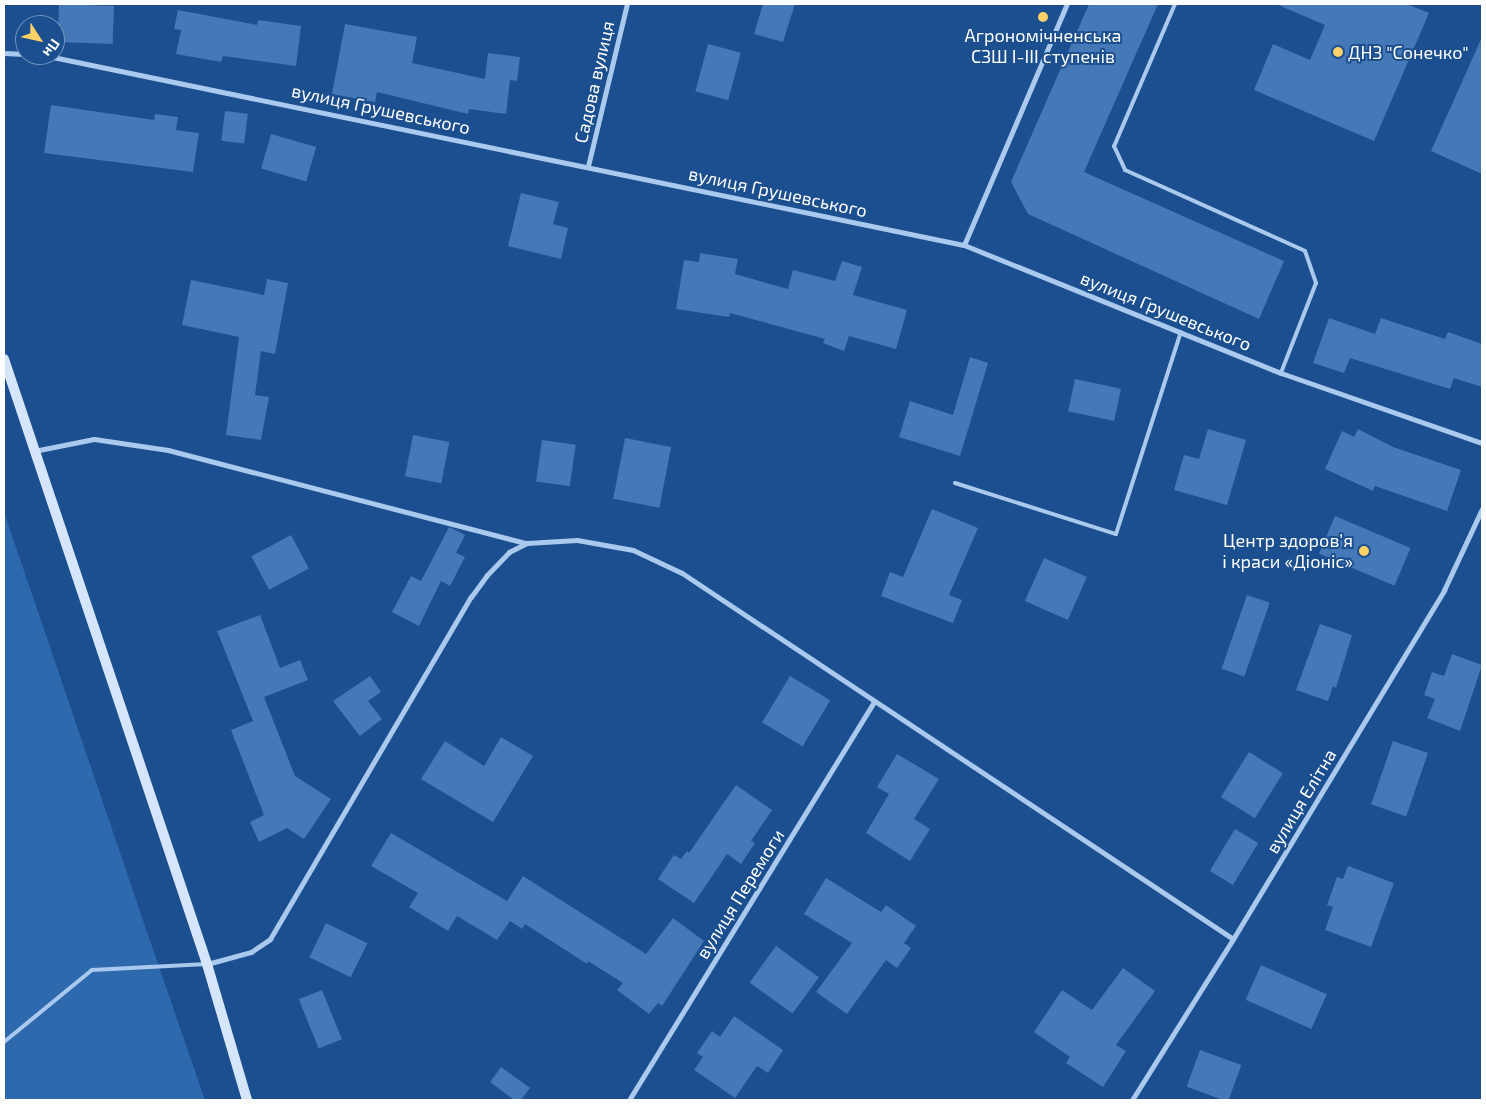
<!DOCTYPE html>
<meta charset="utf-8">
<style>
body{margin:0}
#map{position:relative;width:1486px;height:1104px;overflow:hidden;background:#1b4f8f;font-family:"Exo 2",sans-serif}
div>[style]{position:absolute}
.green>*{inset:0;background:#2e69ad}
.building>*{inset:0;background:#4478b7;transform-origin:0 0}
.lane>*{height:4px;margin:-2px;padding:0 2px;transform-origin:2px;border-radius:2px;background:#a9c9ee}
.street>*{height:5px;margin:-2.5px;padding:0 2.5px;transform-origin:2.5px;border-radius:2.5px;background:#a9c9ee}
.secondary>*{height:10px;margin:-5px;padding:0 5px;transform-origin:5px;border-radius:5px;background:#d6e6fa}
.dots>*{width:14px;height:14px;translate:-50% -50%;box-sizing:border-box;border:2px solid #1b4f8f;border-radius:50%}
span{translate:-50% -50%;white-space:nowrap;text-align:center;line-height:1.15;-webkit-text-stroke:4px #1b4f8f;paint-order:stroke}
.poi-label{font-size:18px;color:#fff}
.left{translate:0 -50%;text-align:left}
.right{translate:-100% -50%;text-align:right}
.street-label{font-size:18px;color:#fff}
.frame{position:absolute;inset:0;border:5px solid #fff;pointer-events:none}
.north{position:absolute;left:15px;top:15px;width:50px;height:50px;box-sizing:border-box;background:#1b4f8f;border:1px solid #7695bc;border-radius:50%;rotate:125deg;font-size:14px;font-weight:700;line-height:20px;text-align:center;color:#fff}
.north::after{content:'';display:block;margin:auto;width:18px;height:22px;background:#ffd166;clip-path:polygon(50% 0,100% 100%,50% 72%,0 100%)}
</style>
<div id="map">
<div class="green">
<div style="clip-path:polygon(4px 512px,158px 964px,205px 1100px,4px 1100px)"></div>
</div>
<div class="building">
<div style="left:59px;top:4px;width:55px;height:38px;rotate:2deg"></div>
<div style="clip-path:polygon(763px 4px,795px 4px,783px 42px,754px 34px)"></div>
<div style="clip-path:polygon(1089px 4px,1158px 4px,1084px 172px,1284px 261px,1259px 319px,1028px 214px,1011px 182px)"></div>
<div style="clip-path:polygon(1276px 4px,1407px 4px,1429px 13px,1374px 141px,1254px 90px,1273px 44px,1310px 60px,1325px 25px)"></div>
<div style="clip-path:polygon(178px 10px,257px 25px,258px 20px,301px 26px,296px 66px,223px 56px,221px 62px,176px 54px,181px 30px,174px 29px)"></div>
<div style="clip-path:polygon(345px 24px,417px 37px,412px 63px,485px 79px,488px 53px,520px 57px,517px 81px,510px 80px,506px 114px,469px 109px,468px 114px,377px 92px,375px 102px,332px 94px)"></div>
<div style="clip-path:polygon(1482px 37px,1482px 174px,1431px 151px)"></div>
<div style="left:708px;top:44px;width:34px;height:49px;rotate:15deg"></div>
<div style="clip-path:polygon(51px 105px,154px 120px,155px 114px,178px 117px,176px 130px,199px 133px,193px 172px,44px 153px)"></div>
<div style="left:225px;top:111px;width:23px;height:30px;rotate:7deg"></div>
<div style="left:271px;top:134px;width:47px;height:36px;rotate:16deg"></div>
<div style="clip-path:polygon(521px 193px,559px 202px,553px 224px,568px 228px,561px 259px,508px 246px)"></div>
<div style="clip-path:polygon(700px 253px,738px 259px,735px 274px,788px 289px,793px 270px,835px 281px,842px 261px,862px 267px,853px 295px,907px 310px,896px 349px,849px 336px,844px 351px,823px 343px,825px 339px,730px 313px,729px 317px,676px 309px,684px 260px,699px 262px)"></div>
<div style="clip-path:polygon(267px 279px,288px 283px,275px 354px,261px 351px,255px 395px,269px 397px,261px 440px,226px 435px,239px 337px,182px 325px,191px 280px,264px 295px)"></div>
<div style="clip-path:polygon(1329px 318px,1375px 334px,1381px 318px,1445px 339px,1448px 332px,1482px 344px,1482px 387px,1454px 378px,1450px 389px,1350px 358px,1344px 373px,1313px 363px)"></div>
<div style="clip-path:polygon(970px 357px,988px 363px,960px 456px,899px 437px,910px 401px,953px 415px)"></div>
<div style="left:1075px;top:379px;width:47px;height:33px;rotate:12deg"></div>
<div style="clip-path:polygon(1208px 429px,1246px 440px,1227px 505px,1174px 490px,1184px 455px,1199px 459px)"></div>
<div style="clip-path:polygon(1358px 429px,1393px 447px,1461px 470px,1447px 511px,1375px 486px,1373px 491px,1325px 469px,1342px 431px,1354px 437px)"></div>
<div style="left:413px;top:435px;width:37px;height:42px;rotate:11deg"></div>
<div style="left:625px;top:438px;width:47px;height:62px;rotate:11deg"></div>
<div style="left:542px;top:440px;width:34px;height:42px;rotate:8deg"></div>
<div style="clip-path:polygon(932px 509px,978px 528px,949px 595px,962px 600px,953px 623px,881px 596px,890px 572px,903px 577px)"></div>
<div style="left:1335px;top:516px;width:82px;height:41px;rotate:23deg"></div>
<div style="clip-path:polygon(449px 527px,465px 535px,456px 553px,465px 557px,450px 586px,441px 581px,419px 626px,392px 612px,411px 576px,421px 581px)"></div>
<div style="left:291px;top:535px;width:38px;height:45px;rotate:62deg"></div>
<div style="left:1044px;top:558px;width:47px;height:47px;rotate:24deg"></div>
<div style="left:1247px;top:595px;width:24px;height:78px;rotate:19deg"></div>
<div style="clip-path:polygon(260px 615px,280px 668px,300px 660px,308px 680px,264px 697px,295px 776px,331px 799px,304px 839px,287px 828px,259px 842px,250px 822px,264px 815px,231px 730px,253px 721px,217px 631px)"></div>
<div style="clip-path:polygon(1320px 624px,1352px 635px,1336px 688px,1333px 686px,1328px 701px,1296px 690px)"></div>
<div style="clip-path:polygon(1452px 654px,1482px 665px,1460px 731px,1427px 718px,1435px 699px,1424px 695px,1432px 672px,1444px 676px)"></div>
<div style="clip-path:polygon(370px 676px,381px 692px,368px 701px,382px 719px,360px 736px,333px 701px)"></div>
<div style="left:790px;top:676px;width:47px;height:54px;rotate:31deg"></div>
<div style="clip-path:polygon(501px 737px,533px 756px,493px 822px,421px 779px,445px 741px,484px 766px)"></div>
<div style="left:1393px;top:741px;width:37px;height:67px;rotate:19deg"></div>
<div style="left:1249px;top:752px;width:40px;height:53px;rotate:32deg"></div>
<div style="clip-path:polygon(897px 754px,939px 779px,914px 819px,930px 829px,910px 861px,866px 833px,889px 794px,877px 787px)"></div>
<div style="clip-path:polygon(736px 785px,772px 810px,751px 841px,755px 843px,741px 864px,727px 854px,694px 903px,658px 879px,674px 855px,681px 859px,687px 851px,689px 853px)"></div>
<div style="left:1235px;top:829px;width:27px;height:49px;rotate:31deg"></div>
<div style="clip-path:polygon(391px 833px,507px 901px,523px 876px,646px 954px,673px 918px,704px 941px,662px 1006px,658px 1003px,649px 1014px,617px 990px,623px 983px,588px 961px,587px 964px,525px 924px,522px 929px,510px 921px,497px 940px,457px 916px,448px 931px,409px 907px,418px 893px,371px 866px)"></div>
<div style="clip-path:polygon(1348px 866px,1394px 883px,1371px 947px,1325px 930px,1333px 907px,1327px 905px,1337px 877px,1343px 879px)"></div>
<div style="clip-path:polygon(826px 878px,881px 912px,886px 905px,916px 926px,904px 943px,911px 948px,897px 968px,886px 960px,847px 1014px,816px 992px,852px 943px,804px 914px)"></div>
<div style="left:326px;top:923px;width:46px;height:38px;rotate:26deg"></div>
<div style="left:776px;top:946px;width:53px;height:45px;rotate:36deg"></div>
<div style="left:1261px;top:965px;width:72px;height:38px;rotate:24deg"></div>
<div style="clip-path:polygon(1123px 968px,1155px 991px,1116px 1045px,1126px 1051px,1103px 1087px,1066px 1063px,1070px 1057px,1034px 1032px,1062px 990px,1092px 1010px)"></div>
<div style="left:322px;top:990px;width:53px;height:25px;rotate:68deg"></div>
<div style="clip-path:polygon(734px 1016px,783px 1050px,768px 1073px,757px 1066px,735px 1098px,694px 1070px,703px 1057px,697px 1053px,712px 1031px,720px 1037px)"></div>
<div style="left:1200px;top:1050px;width:44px;height:39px;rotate:20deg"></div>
<div style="clip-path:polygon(501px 1067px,530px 1088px,521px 1100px,514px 1100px,490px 1082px)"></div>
</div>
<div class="lane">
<div style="left:1175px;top:4px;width:155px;rotate:113.2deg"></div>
<div style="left:1114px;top:146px;width:26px;rotate:65deg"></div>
<div style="left:1125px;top:170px;width:197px;rotate:24.2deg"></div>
<div style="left:1305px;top:251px;width:34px;rotate:71deg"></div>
<div style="left:1316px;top:283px;width:97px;rotate:111.3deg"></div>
<div style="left:955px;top:483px;width:169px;rotate:17.6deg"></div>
<div style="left:1116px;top:534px;width:212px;rotate:-72.2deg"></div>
<div style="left:4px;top:1042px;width:114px;rotate:-39.3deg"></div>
<div style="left:92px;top:970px;width:115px;rotate:-3deg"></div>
</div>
<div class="street">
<div style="left:4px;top:53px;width:21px;rotate:3deg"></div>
<div style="left:43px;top:55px;width:940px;rotate:11.66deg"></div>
<div style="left:964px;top:245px;width:342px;rotate:22deg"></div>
<div style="left:1281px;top:373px;width:213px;rotate:19.2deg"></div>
<div style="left:588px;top:166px;width:167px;rotate:-76.5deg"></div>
<div style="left:964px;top:245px;width:262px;rotate:-66.9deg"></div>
<div style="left:34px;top:451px;width:61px;rotate:-11.3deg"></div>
<div style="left:94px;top:439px;width:75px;rotate:8.5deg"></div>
<div style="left:168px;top:450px;width:370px;rotate:14.6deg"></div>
<div style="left:207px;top:964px;width:46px;rotate:-15.3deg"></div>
<div style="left:251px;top:952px;width:23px;rotate:-34deg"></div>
<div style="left:270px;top:939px;width:397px;rotate:-59.6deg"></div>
<div style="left:471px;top:597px;width:27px;rotate:-54deg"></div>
<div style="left:487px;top:575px;width:32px;rotate:-46deg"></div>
<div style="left:509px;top:552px;width:20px;rotate:-27deg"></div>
<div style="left:527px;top:543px;width:50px;rotate:-3.4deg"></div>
<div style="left:577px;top:540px;width:57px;rotate:10.1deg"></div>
<div style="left:633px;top:550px;width:54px;rotate:25.1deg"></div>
<div style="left:682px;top:573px;width:661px;rotate:33.59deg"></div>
<div style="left:629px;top:1100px;width:468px;rotate:-58.4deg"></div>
<div style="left:1132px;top:1100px;width:190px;rotate:-57.9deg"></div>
<div style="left:1233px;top:939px;width:408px;rotate:-58.8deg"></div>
<div style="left:1444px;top:590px;width:89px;rotate:-64.9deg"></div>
</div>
<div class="secondary">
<div style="left:4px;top:359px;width:638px;rotate:71.45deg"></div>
<div style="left:207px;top:964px;width:142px;rotate:73.6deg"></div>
</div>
<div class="dots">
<div style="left:1043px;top:17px;background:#ffd166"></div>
<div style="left:1338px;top:52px;background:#ffd166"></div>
<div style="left:1364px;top:551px;background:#ffd166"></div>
</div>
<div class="poi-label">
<span style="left:1043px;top:46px">Агрономічненська<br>СЗШ І-ІІІ ступенів</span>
<span class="left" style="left:1348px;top:52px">ДНЗ "Сонечко"</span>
<span class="right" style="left:1353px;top:551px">Центр здоровʼя<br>і краси «Діоніс»</span>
</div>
<div class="street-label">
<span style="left:594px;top:82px;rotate:-77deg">Садова вулиця</span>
<span style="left:381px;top:109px;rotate:12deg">вулиця Грушевського</span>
<span style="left:778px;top:192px;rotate:12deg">вулиця Грушевського</span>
<span style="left:1166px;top:311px;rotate:22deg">вулиця Грушевського</span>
<span style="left:1301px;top:801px;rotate:-59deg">вулиця Елітна</span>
<span style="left:740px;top:894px;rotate:-58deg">вулиця Перемоги</span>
</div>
<div class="frame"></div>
<div class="north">Пн</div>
</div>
